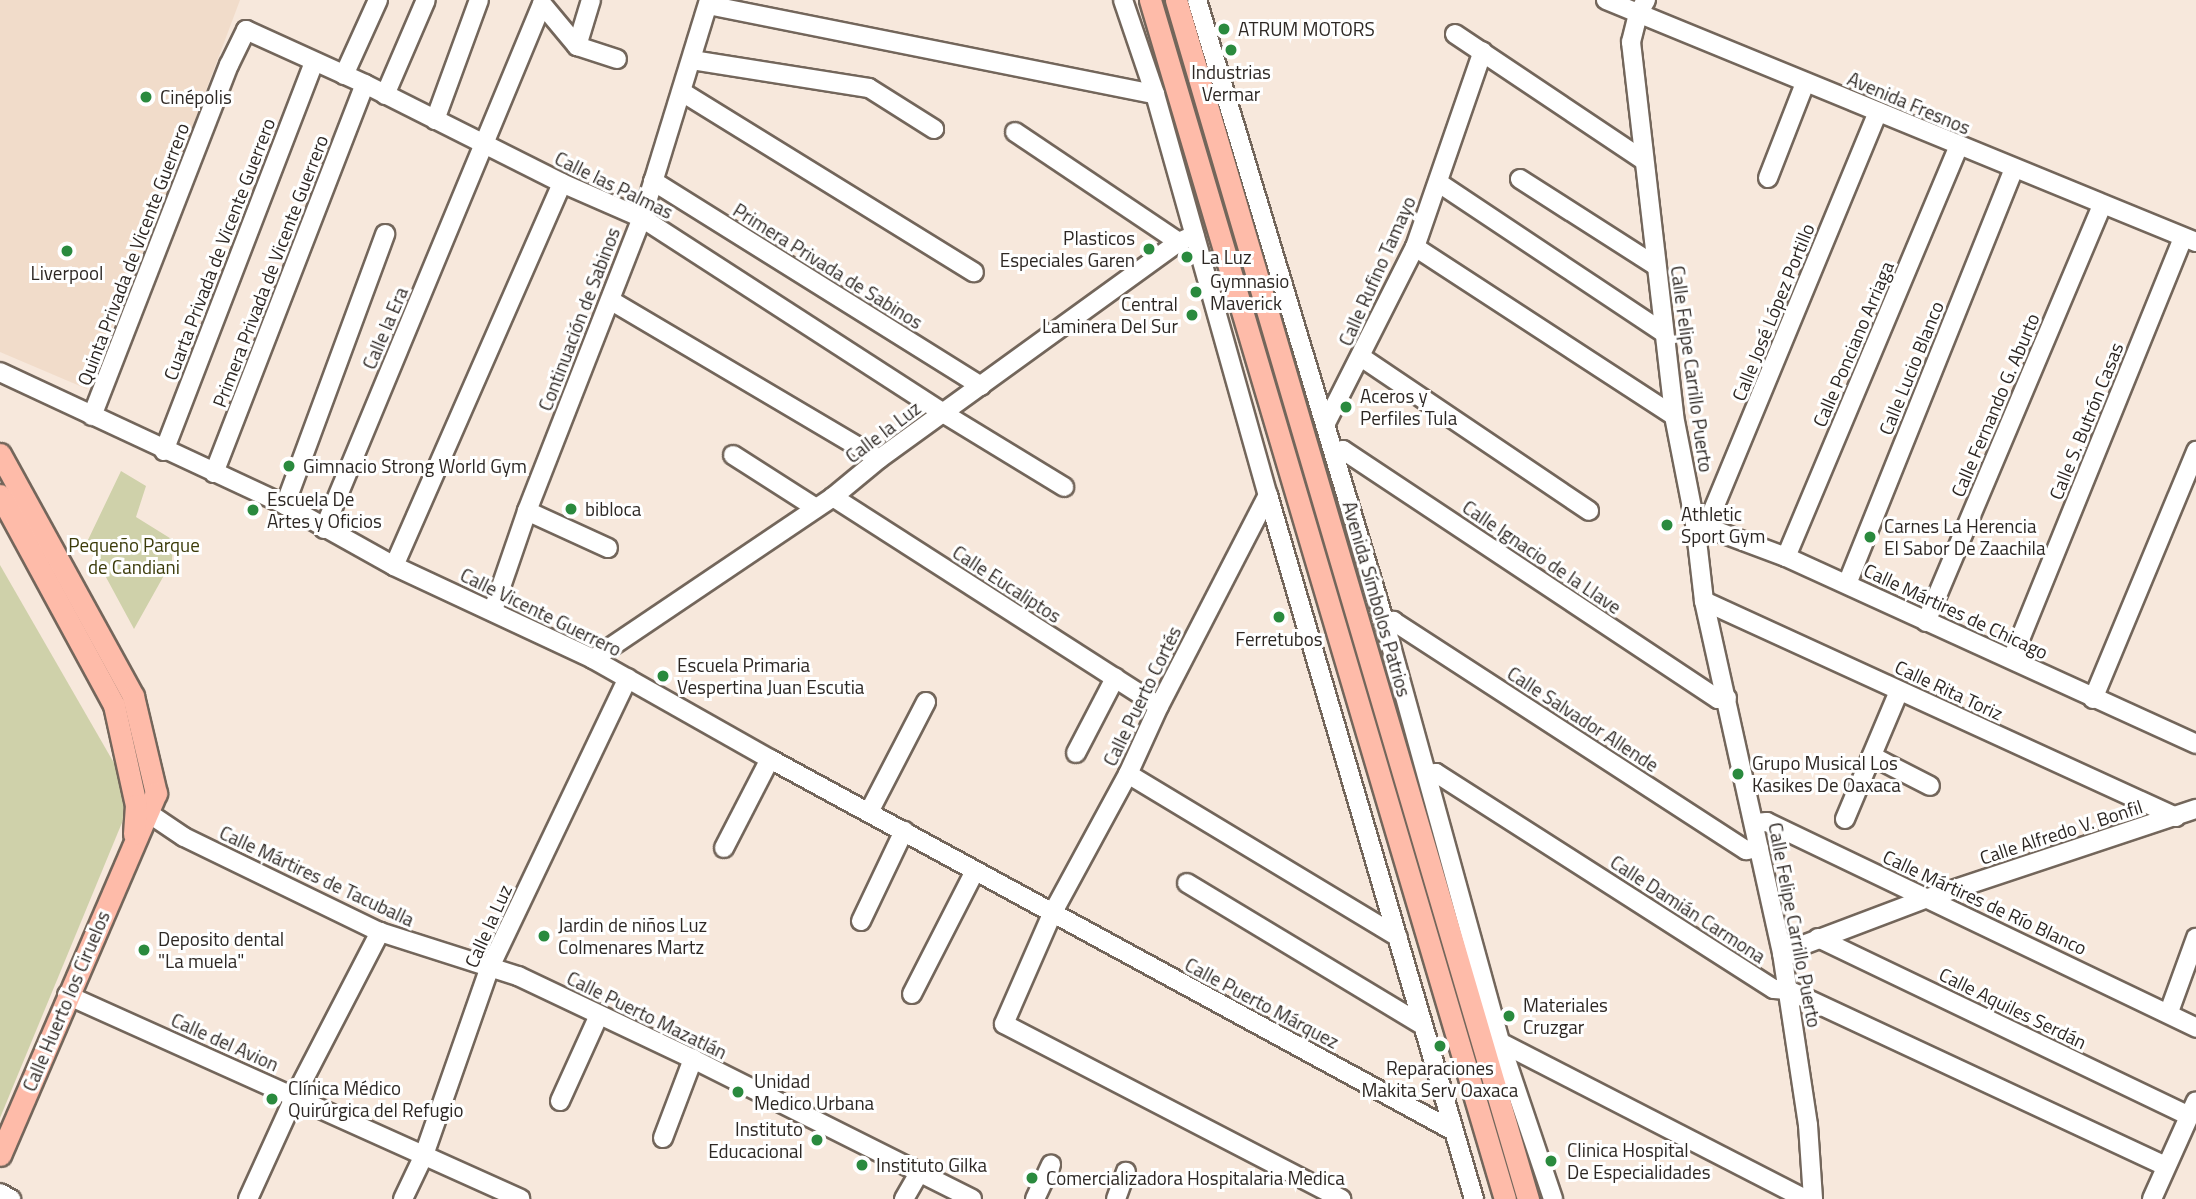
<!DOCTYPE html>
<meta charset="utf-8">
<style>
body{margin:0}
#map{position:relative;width:2196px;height:1199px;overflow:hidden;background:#f7e8dc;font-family:"Titillium Web",sans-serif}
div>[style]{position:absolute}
.built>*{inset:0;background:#f1dcca}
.green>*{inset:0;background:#cfd1aa}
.roads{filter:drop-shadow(2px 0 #73665b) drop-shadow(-2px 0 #73665b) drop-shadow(0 2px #73665b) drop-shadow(0 -2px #73665b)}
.minor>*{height:18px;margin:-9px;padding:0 9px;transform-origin:9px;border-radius:9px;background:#fff}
.major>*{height:21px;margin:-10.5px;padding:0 10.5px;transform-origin:10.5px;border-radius:10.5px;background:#febba9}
.dots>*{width:19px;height:19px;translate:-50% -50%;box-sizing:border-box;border:4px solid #fff;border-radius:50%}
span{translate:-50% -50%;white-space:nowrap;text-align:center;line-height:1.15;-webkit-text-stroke:6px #fff;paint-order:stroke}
.poi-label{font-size:19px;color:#2d2723}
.left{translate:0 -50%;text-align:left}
.right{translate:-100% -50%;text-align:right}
.street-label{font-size:19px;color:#2d2723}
.park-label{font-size:19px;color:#3b3b09}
</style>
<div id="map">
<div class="built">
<div style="clip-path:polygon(0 0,240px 0,175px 173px,87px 389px,0 352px)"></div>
</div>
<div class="green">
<div style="clip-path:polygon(121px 471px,146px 486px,136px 517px,173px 540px,172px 561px,134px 629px,87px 542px)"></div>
<div style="clip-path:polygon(0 565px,133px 796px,0 1118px)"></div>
</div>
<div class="roads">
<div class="minor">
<div style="left:1123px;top:0;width:99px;rotate:71.2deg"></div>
<div style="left:1155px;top:94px;width:417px;rotate:74.3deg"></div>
<div style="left:1268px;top:495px;width:734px;rotate:73.69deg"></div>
<div style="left:1197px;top:0;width:652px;rotate:73.23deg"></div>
<div style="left:1385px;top:624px;width:434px;rotate:74.6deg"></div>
<div style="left:1500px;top:1042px;width:166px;rotate:71.3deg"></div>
<div style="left:1606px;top:0;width:638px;rotate:22.3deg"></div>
<div style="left:1646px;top:0;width:16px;rotate:120deg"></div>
<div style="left:1638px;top:14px;width:29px;rotate:104deg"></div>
<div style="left:1631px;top:42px;width:376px;rotate:83.4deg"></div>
<div style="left:1674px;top:416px;width:109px;rotate:78.9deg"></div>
<div style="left:1695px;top:523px;width:79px;rotate:83.4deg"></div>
<div style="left:1704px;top:601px;width:361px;rotate:77.5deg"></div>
<div style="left:1782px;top:953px;width:174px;rotate:81.4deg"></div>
<div style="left:1808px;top:1125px;width:74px;rotate:86.1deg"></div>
<div style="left:708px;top:5px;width:456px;rotate:11.3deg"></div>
<div style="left:1455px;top:34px;width:226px;rotate:33.8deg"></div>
<div style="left:577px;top:46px;width:48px;rotate:-73.1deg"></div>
<div style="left:692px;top:60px;width:179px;rotate:9deg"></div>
<div style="left:869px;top:88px;width:77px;rotate:32.2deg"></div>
<div style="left:344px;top:75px;width:82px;rotate:-65.6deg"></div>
<div style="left:682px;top:92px;width:343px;rotate:31.7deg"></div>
<div style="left:385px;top:95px;width:103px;rotate:-66.7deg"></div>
<div style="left:435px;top:120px;width:128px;rotate:-69.9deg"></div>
<div style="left:1015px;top:132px;width:197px;rotate:33.9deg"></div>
<div style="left:1768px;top:178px;width:102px;rotate:-68.7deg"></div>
<div style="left:1520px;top:179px;width:161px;rotate:32.6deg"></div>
<div style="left:653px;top:181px;width:387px;rotate:32deg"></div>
<div style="left:1439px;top:183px;width:270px;rotate:33.7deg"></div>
<div style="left:1415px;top:247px;width:309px;rotate:33.1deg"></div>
<div style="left:610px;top:300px;width:312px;rotate:30.6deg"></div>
<div style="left:1361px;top:357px;width:275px;rotate:34deg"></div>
<div style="left:0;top:372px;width:315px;rotate:25deg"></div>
<div style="left:285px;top:505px;width:125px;rotate:29.2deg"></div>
<div style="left:394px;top:566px;width:220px;rotate:25deg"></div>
<div style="left:593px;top:659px;width:203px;rotate:29.5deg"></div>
<div style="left:770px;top:759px;width:776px;rotate:28.55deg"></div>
<div style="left:92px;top:416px;width:377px;rotate:-68.7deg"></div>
<div style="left:229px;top:65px;width:39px;rotate:-64deg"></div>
<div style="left:246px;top:30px;width:131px;rotate:24.4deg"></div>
<div style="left:365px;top:84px;width:220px;rotate:26.7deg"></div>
<div style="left:562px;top:183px;width:87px;rotate:23.6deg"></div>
<div style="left:642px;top:218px;width:359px;rotate:32.9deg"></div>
<div style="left:943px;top:413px;width:142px;rotate:31.4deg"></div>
<div style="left:1325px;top:425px;width:199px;rotate:-63.2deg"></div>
<div style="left:1415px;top:247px;width:207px;rotate:-70.9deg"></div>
<div style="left:164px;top:451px;width:417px;rotate:-68.9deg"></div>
<div style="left:1334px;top:452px;width:9px;rotate:-13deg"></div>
<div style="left:1343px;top:450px;width:450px;rotate:33.6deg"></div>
<div style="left:1718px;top:699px;width:9px;rotate:-6deg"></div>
<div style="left:733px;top:455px;width:98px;rotate:32.6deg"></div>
<div style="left:214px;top:473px;width:417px;rotate:-68.8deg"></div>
<div style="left:1268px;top:495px;width:237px;rotate:117.3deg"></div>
<div style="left:1159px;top:706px;width:75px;rotate:114.5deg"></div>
<div style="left:1128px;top:774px;width:159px;rotate:118.5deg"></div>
<div style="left:1052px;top:914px;width:120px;rotate:113.6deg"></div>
<div style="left:1004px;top:1024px;width:380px;rotate:27.4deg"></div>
<div style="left:833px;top:497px;width:387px;rotate:32.7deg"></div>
<div style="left:285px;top:505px;width:289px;rotate:-69.7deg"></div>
<div style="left:527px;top:511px;width:89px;rotate:24.6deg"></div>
<div style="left:1695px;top:523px;width:97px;rotate:20.5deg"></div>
<div style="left:1786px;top:557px;width:451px;rotate:24.5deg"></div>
<div style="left:1706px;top:527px;width:449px;rotate:-67.5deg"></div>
<div style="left:324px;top:529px;width:568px;rotate:-67.45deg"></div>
<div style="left:542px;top:4px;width:55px;rotate:50.2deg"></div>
<div style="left:577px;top:46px;width:42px;rotate:18deg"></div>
<div style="left:1786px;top:557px;width:445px;rotate:-67.2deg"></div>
<div style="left:394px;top:566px;width:418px;rotate:-66.3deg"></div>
<div style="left:1847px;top:584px;width:448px;rotate:-68.1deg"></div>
<div style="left:1704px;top:601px;width:519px;rotate:24.59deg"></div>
<div style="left:493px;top:610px;width:105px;rotate:-71deg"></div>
<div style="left:527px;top:511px;width:315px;rotate:-68.6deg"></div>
<div style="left:642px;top:218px;width:228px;rotate:-72.9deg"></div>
<div style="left:1926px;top:622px;width:453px;rotate:-67.1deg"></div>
<div style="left:1385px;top:624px;width:9px;rotate:-21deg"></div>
<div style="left:1393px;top:621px;width:421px;rotate:33deg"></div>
<div style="left:1746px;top:850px;width:13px;rotate:-9deg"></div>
<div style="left:593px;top:659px;width:290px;rotate:-34deg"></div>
<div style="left:833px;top:497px;width:60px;rotate:-39.6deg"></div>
<div style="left:879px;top:459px;width:370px;rotate:-35.9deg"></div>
<div style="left:1179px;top:242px;width:17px;rotate:-24deg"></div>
<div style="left:2012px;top:659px;width:455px;rotate:-67.9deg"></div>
<div style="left:2093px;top:699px;width:269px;rotate:-67.4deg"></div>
<div style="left:1076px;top:753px;width:85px;rotate:-62.5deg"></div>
<div style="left:1872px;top:756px;width:65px;rotate:27.3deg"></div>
<div style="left:1128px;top:774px;width:315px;rotate:31.1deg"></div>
<div style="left:1427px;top:775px;width:9px;rotate:-13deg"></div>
<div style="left:1436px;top:773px;width:401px;rotate:32.6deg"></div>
<div style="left:1774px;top:989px;width:14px;rotate:4deg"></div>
<div style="left:1788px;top:990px;width:417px;rotate:25deg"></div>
<div style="left:138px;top:806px;width:55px;rotate:34deg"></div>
<div style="left:184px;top:837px;width:218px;rotate:25.9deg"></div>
<div style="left:380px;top:932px;width:145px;rotate:17.7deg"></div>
<div style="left:518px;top:976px;width:194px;rotate:25.4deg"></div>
<div style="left:693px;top:1059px;width:312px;rotate:26.6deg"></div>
<div style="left:869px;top:812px;width:124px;rotate:-62.6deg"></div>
<div style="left:1845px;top:819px;width:139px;rotate:-67.1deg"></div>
<div style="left:1754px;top:823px;width:13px;rotate:-4deg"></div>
<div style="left:1767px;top:822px;width:476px;rotate:25.6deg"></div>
<div style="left:724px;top:848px;width:100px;rotate:-62.7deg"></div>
<div style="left:1187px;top:883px;width:275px;rotate:31.1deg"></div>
<div style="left:861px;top:921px;width:100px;rotate:-64.5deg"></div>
<div style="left:1818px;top:938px;width:412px;rotate:25.6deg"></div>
<div style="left:1782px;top:953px;width:153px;rotate:-20.7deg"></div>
<div style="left:1925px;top:899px;width:286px;rotate:-18.4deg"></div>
<div style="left:912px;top:994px;width:138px;rotate:-62.9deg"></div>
<div style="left:67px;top:995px;width:497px;rotate:24.2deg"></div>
<div style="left:2169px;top:1012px;width:79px;rotate:-70deg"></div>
<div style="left:1500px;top:1042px;width:343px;rotate:27.2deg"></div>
<div style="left:560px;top:1101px;width:94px;rotate:-65.6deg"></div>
<div style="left:663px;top:1138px;width:85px;rotate:-69.2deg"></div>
<div style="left:0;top:1193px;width:13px;rotate:29deg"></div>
<div style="left:248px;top:1199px;width:113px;rotate:-65.5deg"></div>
<div style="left:295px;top:1096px;width:185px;rotate:-62.6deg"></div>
<div style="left:403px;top:1199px;width:49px;rotate:-64.5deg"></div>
<div style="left:424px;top:1155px;width:199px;rotate:-70.7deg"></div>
<div style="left:490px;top:967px;width:320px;rotate:-64.5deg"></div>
<div style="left:904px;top:1199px;width:30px;rotate:-60deg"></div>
<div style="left:1035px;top:1199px;width:38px;rotate:-65deg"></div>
<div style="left:1116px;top:1199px;width:29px;rotate:-70deg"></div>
<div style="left:2152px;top:1199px;width:107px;rotate:-65.8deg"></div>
</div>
<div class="major">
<div style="left:1150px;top:0;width:1250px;rotate:73.51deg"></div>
<div style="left:1176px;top:0;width:1250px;rotate:73.64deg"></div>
<div style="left:0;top:454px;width:276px;rotate:61.2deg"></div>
<div style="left:133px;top:696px;width:100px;rotate:76.7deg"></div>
<div style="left:156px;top:793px;width:394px;rotate:113.3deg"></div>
<div style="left:0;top:495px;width:239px;rotate:61.5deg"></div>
<div style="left:114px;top:705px;width:102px;rotate:77.6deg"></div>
<div style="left:136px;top:805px;width:29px;rotate:94deg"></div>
</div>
</div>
<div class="dots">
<div style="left:1224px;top:29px;background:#2a8a3e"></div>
<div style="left:1231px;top:50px;background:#2a8a3e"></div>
<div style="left:146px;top:97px;background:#2a8a3e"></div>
<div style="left:1149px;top:249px;background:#2a8a3e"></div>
<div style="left:67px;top:251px;background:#2a8a3e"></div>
<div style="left:1187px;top:257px;background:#2a8a3e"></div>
<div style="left:1196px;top:292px;background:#2a8a3e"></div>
<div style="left:1192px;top:315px;background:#2a8a3e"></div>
<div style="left:1346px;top:407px;background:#2a8a3e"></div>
<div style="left:289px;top:466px;background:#2a8a3e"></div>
<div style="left:571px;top:509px;background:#2a8a3e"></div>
<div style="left:253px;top:510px;background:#2a8a3e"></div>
<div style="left:1667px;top:525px;background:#2a8a3e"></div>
<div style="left:1870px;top:537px;background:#2a8a3e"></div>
<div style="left:1279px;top:617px;background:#2a8a3e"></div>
<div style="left:663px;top:676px;background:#2a8a3e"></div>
<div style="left:1738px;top:774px;background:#2a8a3e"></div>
<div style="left:544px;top:936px;background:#2a8a3e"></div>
<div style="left:144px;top:950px;background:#2a8a3e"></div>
<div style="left:1509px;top:1016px;background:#2a8a3e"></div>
<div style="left:1440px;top:1046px;background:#2a8a3e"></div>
<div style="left:738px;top:1092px;background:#2a8a3e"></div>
<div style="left:272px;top:1099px;background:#2a8a3e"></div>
<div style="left:817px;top:1140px;background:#2a8a3e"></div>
<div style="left:1551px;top:1161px;background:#2a8a3e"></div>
<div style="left:862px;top:1165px;background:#2a8a3e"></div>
<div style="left:1032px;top:1178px;background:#2a8a3e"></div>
</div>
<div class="poi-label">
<span class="left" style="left:1238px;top:29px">ATRUM MOTORS</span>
<span style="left:1231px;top:83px">Industrias<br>Vermar</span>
<span class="left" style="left:160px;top:97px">Cinépolis</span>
<span class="right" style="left:1135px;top:249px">Plasticos<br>Especiales Garen</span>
<span class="left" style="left:1201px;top:257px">La Luz</span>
<span style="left:67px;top:273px">Liverpool</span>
<span class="left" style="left:1210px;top:292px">Gymnasio<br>Maverick</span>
<span class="right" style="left:1178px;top:315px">Central<br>Laminera Del Sur</span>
<span class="left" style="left:1360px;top:407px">Aceros y<br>Perfiles Tula</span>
<span class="left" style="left:303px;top:466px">Gimnacio Strong World Gym</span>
<span class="left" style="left:267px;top:510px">Escuela De<br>Artes y Oficios</span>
<span class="left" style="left:585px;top:509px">bibloca</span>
<span class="left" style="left:1681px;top:525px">Athletic<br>Sport Gym</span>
<span class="left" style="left:1884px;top:537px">Carnes La Herencia<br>El Sabor De Zaachila</span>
<span style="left:1279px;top:639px">Ferretubos</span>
<span class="left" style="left:677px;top:676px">Escuela Primaria<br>Vespertina Juan Escutia</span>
<span class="left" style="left:1752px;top:774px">Grupo Musical Los<br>Kasikes De Oaxaca</span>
<span class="left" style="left:558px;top:936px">Jardin de niños Luz<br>Colmenares Martz</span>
<span class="left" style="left:158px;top:950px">Deposito dental<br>"La muela"</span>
<span class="left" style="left:1523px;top:1016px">Materiales<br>Cruzgar</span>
<span style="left:1440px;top:1079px">Reparaciones<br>Makita Serv Oaxaca</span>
<span class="left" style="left:754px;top:1092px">Unidad<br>Medico Urbana</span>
<span class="left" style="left:288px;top:1099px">Clínica Médico<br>Quirúrgica del Refugio</span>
<span class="right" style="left:803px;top:1140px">Instituto<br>Educacional</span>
<span class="left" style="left:1567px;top:1161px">Clinica Hospital<br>De Especialidades</span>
<span class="left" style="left:876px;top:1165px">Instituto Gilka</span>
<span class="left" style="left:1046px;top:1178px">Comercializadora Hospitalaria Medica</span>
</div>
<div class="street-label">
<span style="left:1909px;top:103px;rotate:23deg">Avenida Fresnos</span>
<span style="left:614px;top:185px;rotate:26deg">Calle las Palmas</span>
<span style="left:219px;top:249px;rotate:-69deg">Cuarta Privada de Vicente Guerrero</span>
<span style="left:133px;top:254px;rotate:-69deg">Quinta Privada de Vicente Guerrero</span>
<span style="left:828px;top:266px;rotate:32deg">Primera Privada de Sabinos</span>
<span style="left:270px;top:271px;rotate:-69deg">Primera Privada de Vicente Guerrero</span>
<span style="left:1377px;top:271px;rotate:-66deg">Calle Rufino Tamayo</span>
<span style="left:1773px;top:312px;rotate:-68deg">Calle José López Portillo</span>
<span style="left:579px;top:319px;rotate:-69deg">Continuación de Sabinos</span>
<span style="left:385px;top:328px;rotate:-67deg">Calle la Era</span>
<span style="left:1853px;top:344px;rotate:-67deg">Calle Ponciano Arriaga</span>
<span style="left:1911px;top:368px;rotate:-68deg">Calle Lucio Blanco</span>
<span style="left:1692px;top:369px;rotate:82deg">Calle Felipe Carrillo Puerto</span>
<span style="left:1995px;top:405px;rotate:-67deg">Calle Fernando G. Aburto</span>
<span style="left:2086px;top:421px;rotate:-68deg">Calle S. Butrón Casas</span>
<span style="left:883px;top:432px;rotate:-37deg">Calle la Luz</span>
<span style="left:1542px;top:557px;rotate:34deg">Calle Ignacio de la Llave</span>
<span style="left:1007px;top:584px;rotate:33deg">Calle Eucaliptos</span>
<span style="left:1377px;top:599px;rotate:74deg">Avenida Símbolos Patrios</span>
<span style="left:1956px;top:611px;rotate:25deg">Calle Mártires de Chicago</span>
<span style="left:541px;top:612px;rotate:26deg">Calle Vicente Guerrero</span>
<span style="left:1949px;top:690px;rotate:25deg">Calle Rita Toriz</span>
<span style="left:1142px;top:696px;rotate:-64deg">Calle Puerto Cortés</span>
<span style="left:1583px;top:719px;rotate:33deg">Calle Salvador Allende</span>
<span style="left:2061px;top:832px;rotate:-18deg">Calle Alfredo V. Bonfil</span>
<span style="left:317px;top:876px;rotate:25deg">Calle Mártires de Tacuballa</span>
<span style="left:1985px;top:902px;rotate:25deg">Calle Mártires de Río Blanco</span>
<span style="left:1688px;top:909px;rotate:33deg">Calle Damián Carmona</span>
<span style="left:1795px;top:925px;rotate:79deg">Calle Felipe Carrillo Puerto</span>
<span style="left:488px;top:926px;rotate:-66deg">Calle la Luz</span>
<span style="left:66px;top:1001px;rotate:-67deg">Calle Huerto los Ciruelos</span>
<span style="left:1262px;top:1003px;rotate:28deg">Calle Puerto Márquez</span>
<span style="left:2013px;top:1008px;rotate:26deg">Calle Aquiles Serdán</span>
<span style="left:647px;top:1015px;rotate:26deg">Calle Puerto Mazatlán</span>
<span style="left:225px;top:1042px;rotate:24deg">Calle del Avion</span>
</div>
<div class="park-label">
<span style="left:134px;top:556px">Pequeño Parque<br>de Candiani</span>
</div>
</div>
